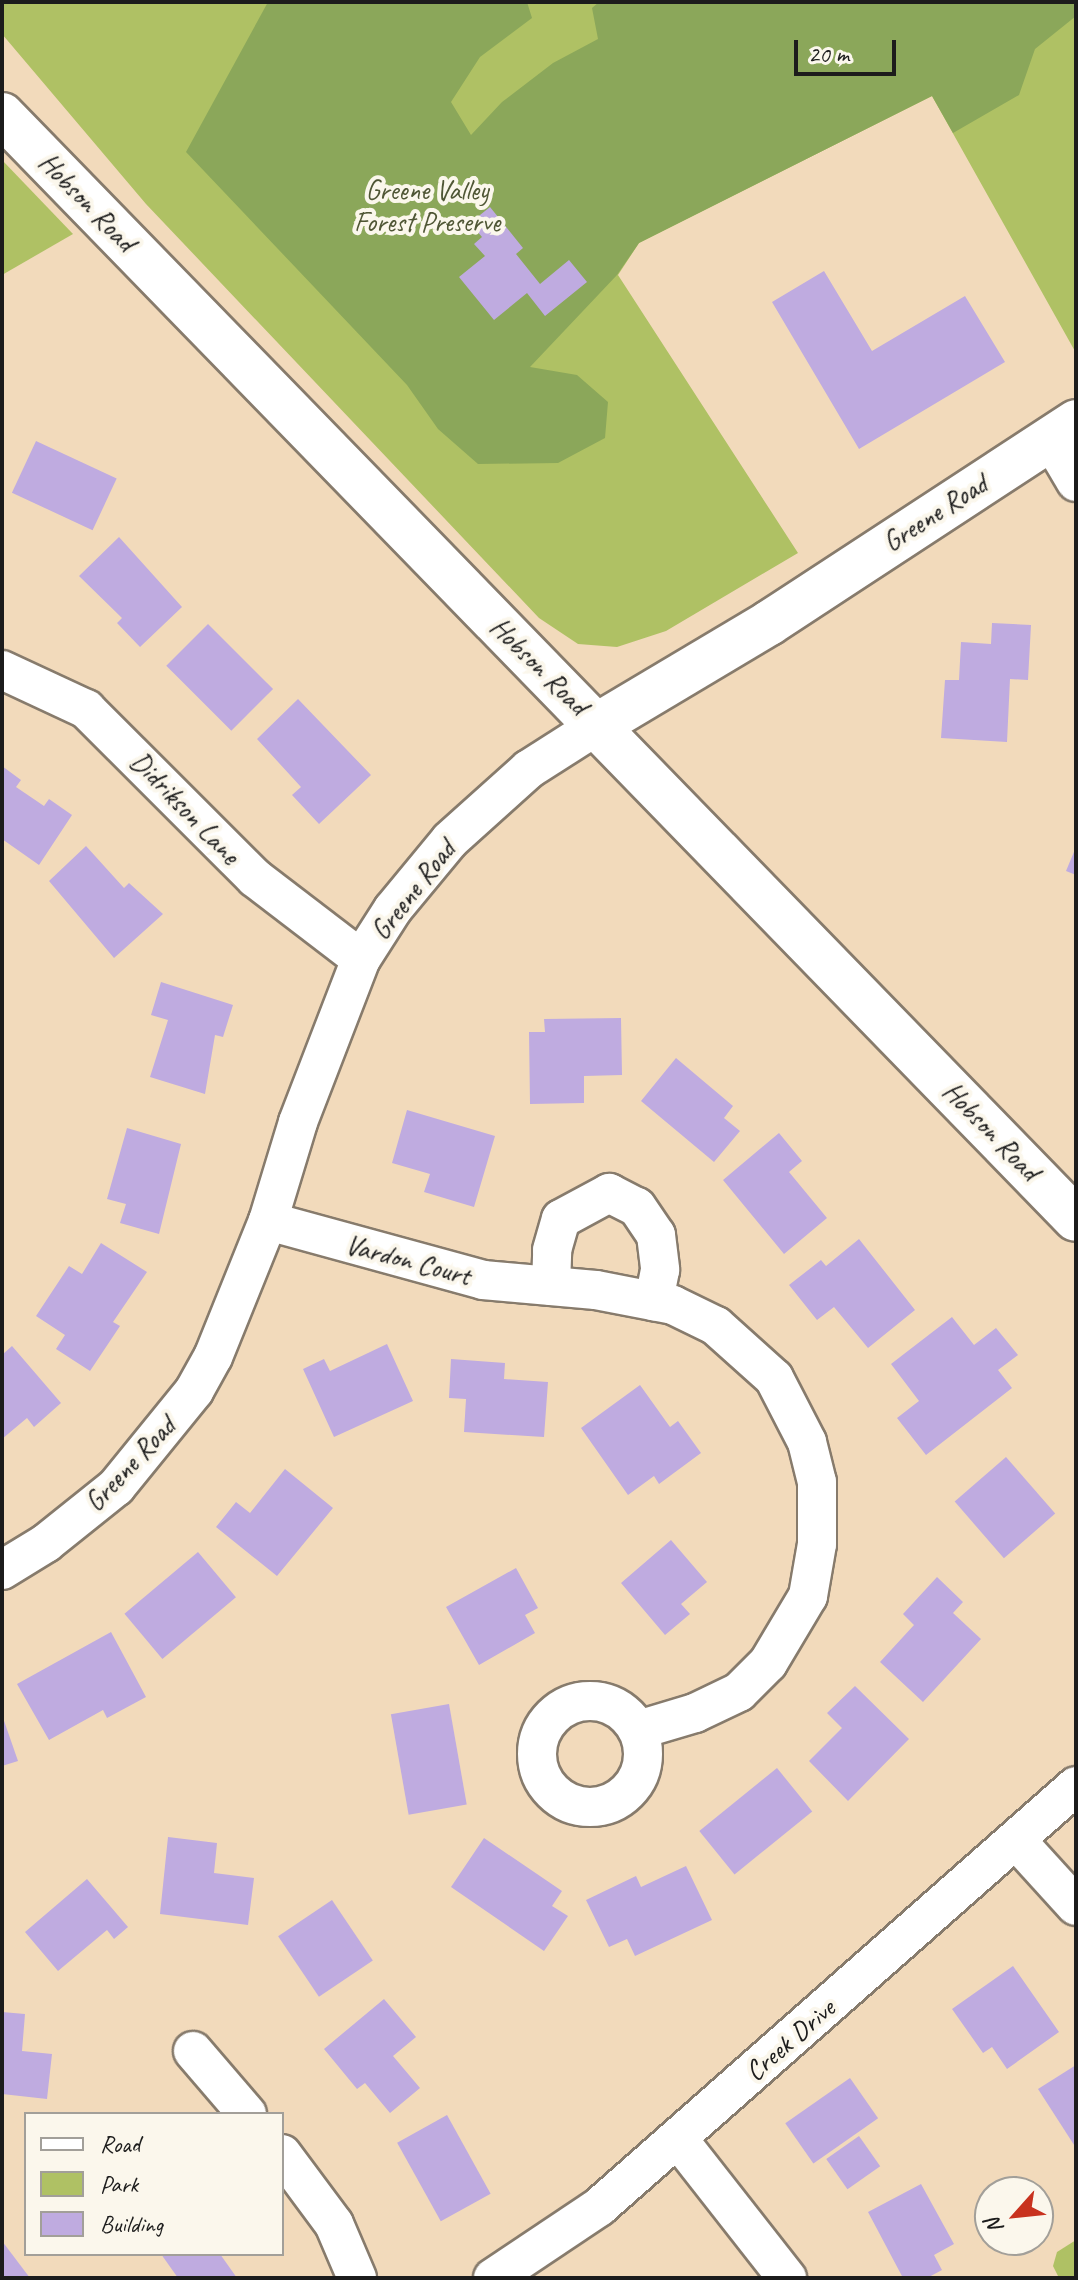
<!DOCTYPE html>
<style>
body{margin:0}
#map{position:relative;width:1078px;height:2280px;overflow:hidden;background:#f2dabb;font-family:Caveat,sans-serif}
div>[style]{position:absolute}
.green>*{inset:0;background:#afc164}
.forest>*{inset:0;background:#8ba75a}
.building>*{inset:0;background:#bfabe0;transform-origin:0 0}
.roads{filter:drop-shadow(2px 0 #877b6c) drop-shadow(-2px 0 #877b6c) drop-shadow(0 2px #877b6c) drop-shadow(0 -2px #877b6c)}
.minor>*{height:38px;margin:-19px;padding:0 19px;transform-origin:19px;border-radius:19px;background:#fff}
.minor>.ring{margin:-19px;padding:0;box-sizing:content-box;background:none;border:38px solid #fff;border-radius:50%}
.tertiary>*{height:44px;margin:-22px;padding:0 22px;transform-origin:22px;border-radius:22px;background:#fff}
.secondary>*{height:44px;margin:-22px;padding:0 22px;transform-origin:22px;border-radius:22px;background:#fff}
span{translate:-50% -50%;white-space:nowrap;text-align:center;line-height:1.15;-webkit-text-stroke:8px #fbf7ec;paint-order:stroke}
.park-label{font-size:28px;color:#4f5635}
.street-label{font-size:28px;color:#1c1c1c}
.frame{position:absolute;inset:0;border:4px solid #1c1c1c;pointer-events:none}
.legend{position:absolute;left:24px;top:2112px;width:260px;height:144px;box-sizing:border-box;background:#fbf7ec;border:2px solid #a29f99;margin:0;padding:10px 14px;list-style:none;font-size:24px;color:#1c1c1c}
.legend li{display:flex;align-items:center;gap:16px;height:40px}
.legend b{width:40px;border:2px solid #a29f99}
.north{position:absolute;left:974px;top:2176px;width:80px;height:80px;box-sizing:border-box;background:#fbf7ec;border:2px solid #a29f99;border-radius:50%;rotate:243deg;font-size:22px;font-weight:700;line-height:32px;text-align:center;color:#1c1c1c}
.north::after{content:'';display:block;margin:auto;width:28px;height:36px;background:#c8321e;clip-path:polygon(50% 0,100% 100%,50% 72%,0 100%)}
.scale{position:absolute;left:794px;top:40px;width:102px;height:36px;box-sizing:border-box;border:4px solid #1c1c1c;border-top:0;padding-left:10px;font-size:24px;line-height:28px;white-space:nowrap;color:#1c1c1c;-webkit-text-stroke:6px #fbf7ec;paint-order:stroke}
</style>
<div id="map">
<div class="green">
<div style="clip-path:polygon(2px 2px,1076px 2px,1076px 353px,932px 96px,639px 243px,618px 275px,798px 553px,666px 631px,617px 647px,578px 644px,539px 618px,146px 204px,2px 34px)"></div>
<div style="clip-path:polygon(2px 160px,73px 234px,2px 275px)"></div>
<div style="clip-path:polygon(1076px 2240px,1076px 2278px,1059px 2278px,1053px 2266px,1057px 2252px)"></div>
</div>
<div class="forest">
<div style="clip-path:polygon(268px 2px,527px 2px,532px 18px,480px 57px,451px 102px,471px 135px,502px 102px,553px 63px,598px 39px,592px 8px,599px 2px,1076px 2px,1076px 16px,1035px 49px,1019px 95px,953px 133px,932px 96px,639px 243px,617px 275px,530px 367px,577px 375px,608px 402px,605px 438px,558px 463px,478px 464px,438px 429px,407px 385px,186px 152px)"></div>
</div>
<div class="building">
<div style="clip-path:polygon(490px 207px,523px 248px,516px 254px,540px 284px,569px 260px,587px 282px,545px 316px,527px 293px,494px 320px,459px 277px,485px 256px,474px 244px,482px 237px,470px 223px)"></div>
<div style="clip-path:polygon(824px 271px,872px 351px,965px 296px,1005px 362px,859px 449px,772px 302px)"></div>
<div style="left:36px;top:441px;width:89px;height:57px;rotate:25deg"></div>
<div style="clip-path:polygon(119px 537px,182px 607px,140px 647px,117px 623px,122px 618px,79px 576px)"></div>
<div style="clip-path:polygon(992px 623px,1031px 625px,1028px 680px,1010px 679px,1007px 742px,941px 738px,945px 680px,959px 680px,961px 642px,991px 644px)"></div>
<div style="left:208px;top:624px;width:92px;height:59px;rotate:45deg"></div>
<div style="clip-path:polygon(298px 699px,371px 775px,319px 824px,292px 795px,301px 787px,257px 739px)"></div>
<div style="clip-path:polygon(2px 766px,21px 780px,16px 787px,44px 806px,49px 799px,72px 815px,39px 865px,2px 839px)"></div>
<div style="clip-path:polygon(86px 846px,124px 888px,129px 883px,163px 914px,114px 958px,49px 881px)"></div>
<div style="clip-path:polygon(1076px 847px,1076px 875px,1066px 871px)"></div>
<div style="clip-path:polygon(161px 982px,233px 1005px,223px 1037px,215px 1035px,205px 1094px,150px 1077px,168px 1020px,151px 1015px)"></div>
<div style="clip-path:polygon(621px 1018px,622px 1075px,584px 1076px,584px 1103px,530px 1104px,529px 1032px,545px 1032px,544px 1019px)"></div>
<div style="clip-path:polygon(676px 1058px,733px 1106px,724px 1118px,740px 1131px,714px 1162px,641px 1101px)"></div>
<div style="clip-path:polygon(407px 1110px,495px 1136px,474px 1207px,424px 1192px,430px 1174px,392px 1163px)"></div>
<div style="clip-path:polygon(127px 1128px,181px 1144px,159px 1234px,120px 1223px,126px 1204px,107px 1199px)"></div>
<div style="clip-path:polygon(779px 1133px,802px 1161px,789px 1172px,827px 1218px,784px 1254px,723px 1180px)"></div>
<div style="clip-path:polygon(859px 1239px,915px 1310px,868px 1348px,834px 1307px,817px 1320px,789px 1285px,821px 1260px,826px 1266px)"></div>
<div style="clip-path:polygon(101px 1243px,147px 1272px,113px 1322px,120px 1326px,90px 1371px,56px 1349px,65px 1335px,36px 1316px,69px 1266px,82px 1274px)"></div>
<div style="clip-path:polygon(952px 1317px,974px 1345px,996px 1328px,1018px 1355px,998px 1370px,1012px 1388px,926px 1455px,897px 1418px,919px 1401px,891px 1364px)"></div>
<div style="clip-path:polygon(387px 1344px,413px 1401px,334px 1437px,303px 1369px,324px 1359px,330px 1371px)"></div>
<div style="clip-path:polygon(12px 1346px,61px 1403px,34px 1427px,27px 1418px,2px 1439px,2px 1355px)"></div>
<div style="clip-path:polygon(451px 1359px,505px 1363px,504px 1379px,548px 1382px,544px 1437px,464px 1432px,466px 1399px,449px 1398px)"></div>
<div style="clip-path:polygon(640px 1385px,670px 1427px,678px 1421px,701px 1453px,659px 1484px,654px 1476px,628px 1495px,581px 1428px)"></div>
<div style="left:1006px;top:1457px;width:75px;height:68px;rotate:49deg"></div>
<div style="clip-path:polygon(285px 1469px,333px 1508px,277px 1576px,216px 1527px,236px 1502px,250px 1513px)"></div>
<div style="clip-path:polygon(671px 1540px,707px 1582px,681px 1604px,690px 1614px,665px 1635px,621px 1583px)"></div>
<div style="left:198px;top:1552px;width:59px;height:96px;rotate:50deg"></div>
<div style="clip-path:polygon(516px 1568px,538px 1608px,525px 1615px,535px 1633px,479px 1665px,446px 1607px)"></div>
<div style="clip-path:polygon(937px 1577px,963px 1602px,953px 1613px,981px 1639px,923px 1702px,880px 1662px,914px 1625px,903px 1614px)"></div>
<div style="clip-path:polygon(111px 1632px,146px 1697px,107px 1718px,103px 1710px,49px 1740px,17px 1684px)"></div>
<div style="clip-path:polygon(855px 1686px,909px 1739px,848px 1801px,809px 1761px,842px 1728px,827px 1713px)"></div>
<div style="left:449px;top:1704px;width:102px;height:59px;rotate:80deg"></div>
<div style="clip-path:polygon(2px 1715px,18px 1761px,2px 1766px)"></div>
<div style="left:777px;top:1768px;width:56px;height:100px;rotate:51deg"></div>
<div style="clip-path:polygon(168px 1837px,217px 1843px,214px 1873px,254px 1878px,248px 1925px,160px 1914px)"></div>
<div style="clip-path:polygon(484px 1838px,562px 1891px,552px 1906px,568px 1916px,544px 1951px,451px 1887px)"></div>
<div style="clip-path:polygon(686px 1866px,712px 1920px,635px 1956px,627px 1939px,609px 1947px,586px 1900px,636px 1876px,641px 1887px)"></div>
<div style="clip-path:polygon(87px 1879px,128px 1927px,114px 1939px,107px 1930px,58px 1971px,25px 1932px)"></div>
<div style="left:332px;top:1900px;width:73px;height:65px;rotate:56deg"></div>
<div style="clip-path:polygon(1013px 1966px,1059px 2032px,1007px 2069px,992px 2047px,983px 2053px,952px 2009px)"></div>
<div style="clip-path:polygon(384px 1999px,416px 2037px,393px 2056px,420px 2088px,390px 2113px,365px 2083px,357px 2089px,324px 2049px)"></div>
<div style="clip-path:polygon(2px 2012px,25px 2014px,22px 2051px,52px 2054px,47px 2099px,2px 2094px)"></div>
<div style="clip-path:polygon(1076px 2065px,1076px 2148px,1038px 2089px)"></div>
<div style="left:850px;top:2078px;width:49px;height:79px;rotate:55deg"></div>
<div style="left:447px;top:2115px;width:90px;height:57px;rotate:61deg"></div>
<div style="left:859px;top:2136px;width:37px;height:40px;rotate:55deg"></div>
<div style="clip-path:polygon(921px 2184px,954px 2244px,934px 2255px,942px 2270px,927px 2278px,903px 2278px,868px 2212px)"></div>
<div style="clip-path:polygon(2px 2241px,30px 2278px,2px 2278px)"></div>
<div style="clip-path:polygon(161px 2254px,220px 2254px,237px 2278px,178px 2278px)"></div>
</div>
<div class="roads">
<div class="minor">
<div style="left:1050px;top:438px;width:51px;rotate:59.4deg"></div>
<div style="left:2px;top:670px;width:93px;rotate:24.9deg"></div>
<div style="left:86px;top:709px;width:239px;rotate:45deg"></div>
<div style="left:255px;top:878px;width:133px;rotate:37.4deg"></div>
<div style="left:268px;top:1221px;width:223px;rotate:15.3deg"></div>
<div style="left:483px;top:1280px;width:113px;rotate:5.1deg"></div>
<div style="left:596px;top:1290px;width:78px;rotate:11deg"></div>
<div style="left:673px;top:1305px;width:48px;rotate:26deg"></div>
<div style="left:716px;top:1326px;width:78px;rotate:41.9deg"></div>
<div style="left:774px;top:1378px;width:72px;rotate:62.7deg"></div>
<div style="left:807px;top:1442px;width:41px;rotate:76deg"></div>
<div style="left:817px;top:1482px;width:62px;rotate:90deg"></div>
<div style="left:817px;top:1544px;width:53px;rotate:99.8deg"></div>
<div style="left:808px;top:1596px;width:78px;rotate:120.8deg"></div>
<div style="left:768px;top:1663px;width:41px;rotate:135deg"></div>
<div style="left:739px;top:1692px;width:49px;rotate:154.5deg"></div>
<div style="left:695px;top:1713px;width:59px;rotate:163.4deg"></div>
<div style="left:551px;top:1286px;width:36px;rotate:-88deg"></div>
<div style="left:552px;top:1250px;width:32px;rotate:-74deg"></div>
<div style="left:561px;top:1219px;width:55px;rotate:-28.4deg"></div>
<div style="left:609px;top:1193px;width:31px;rotate:27deg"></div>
<div style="left:637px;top:1207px;width:34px;rotate:56deg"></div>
<div style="left:656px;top:1235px;width:35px;rotate:83deg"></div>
<div style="left:660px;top:1270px;width:32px;rotate:101deg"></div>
<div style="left:2px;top:1570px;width:52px;rotate:-31.5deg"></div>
<div style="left:46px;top:1543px;width:90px;rotate:-38.7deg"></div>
<div style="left:116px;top:1487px;width:124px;rotate:-50.9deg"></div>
<div style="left:194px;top:1391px;width:39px;rotate:-61deg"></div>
<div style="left:213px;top:1357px;width:147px;rotate:-68deg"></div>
<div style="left:268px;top:1221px;width:103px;rotate:-73.1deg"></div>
<div style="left:298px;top:1122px;width:175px;rotate:-68.9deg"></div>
<div style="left:361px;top:959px;width:59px;rotate:-57.4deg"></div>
<div style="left:393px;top:909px;width:89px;rotate:-50.4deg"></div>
<div style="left:450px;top:840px;width:106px;rotate:-41.9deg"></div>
<div style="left:529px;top:769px;width:82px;rotate:-32.5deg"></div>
<div class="ring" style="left:537px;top:1701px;width:68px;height:68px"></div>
<div style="left:1016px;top:1840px;width:89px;rotate:47.7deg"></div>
<div style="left:193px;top:2051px;width:83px;rotate:49.4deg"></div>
<div style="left:678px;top:2139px;width:177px;rotate:51.9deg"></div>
<div style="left:282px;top:2154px;width:87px;rotate:53.4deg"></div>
<div style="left:334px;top:2224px;width:59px;rotate:66.9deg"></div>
<div style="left:493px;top:2278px;width:128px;rotate:-33.8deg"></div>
<div style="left:599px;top:2207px;width:636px;rotate:-41.43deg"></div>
</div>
<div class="tertiary">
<div style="left:598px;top:725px;width:199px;rotate:-30.8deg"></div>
<div style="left:769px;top:623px;width:367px;rotate:-33.2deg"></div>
</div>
<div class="secondary">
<div style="left:2px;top:115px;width:1540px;rotate:45.79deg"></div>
</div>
</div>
<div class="park-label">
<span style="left:427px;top:206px">Greene Valley<br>Forest Preserve</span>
</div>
<div class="street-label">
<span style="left:87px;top:202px;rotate:46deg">Hobson Road</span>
<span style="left:935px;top:513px;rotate:-33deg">Greene Road</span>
<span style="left:539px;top:666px;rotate:45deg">Hobson Road</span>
<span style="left:185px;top:808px;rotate:46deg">Didrikson Lane</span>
<span style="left:413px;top:890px;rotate:-52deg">Greene Road</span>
<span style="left:991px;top:1131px;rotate:46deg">Hobson Road</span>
<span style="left:408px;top:1260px;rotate:15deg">Vardon Court</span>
<span style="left:130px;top:1464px;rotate:-47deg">Greene Road</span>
<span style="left:790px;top:2040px;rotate:-41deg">Creek Drive</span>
</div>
<div class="frame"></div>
<ul class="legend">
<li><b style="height:10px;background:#fff"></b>Road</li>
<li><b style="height:22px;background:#afc164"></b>Park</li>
<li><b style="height:22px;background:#bfabe0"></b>Building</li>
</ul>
<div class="north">N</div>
<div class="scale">20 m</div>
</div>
